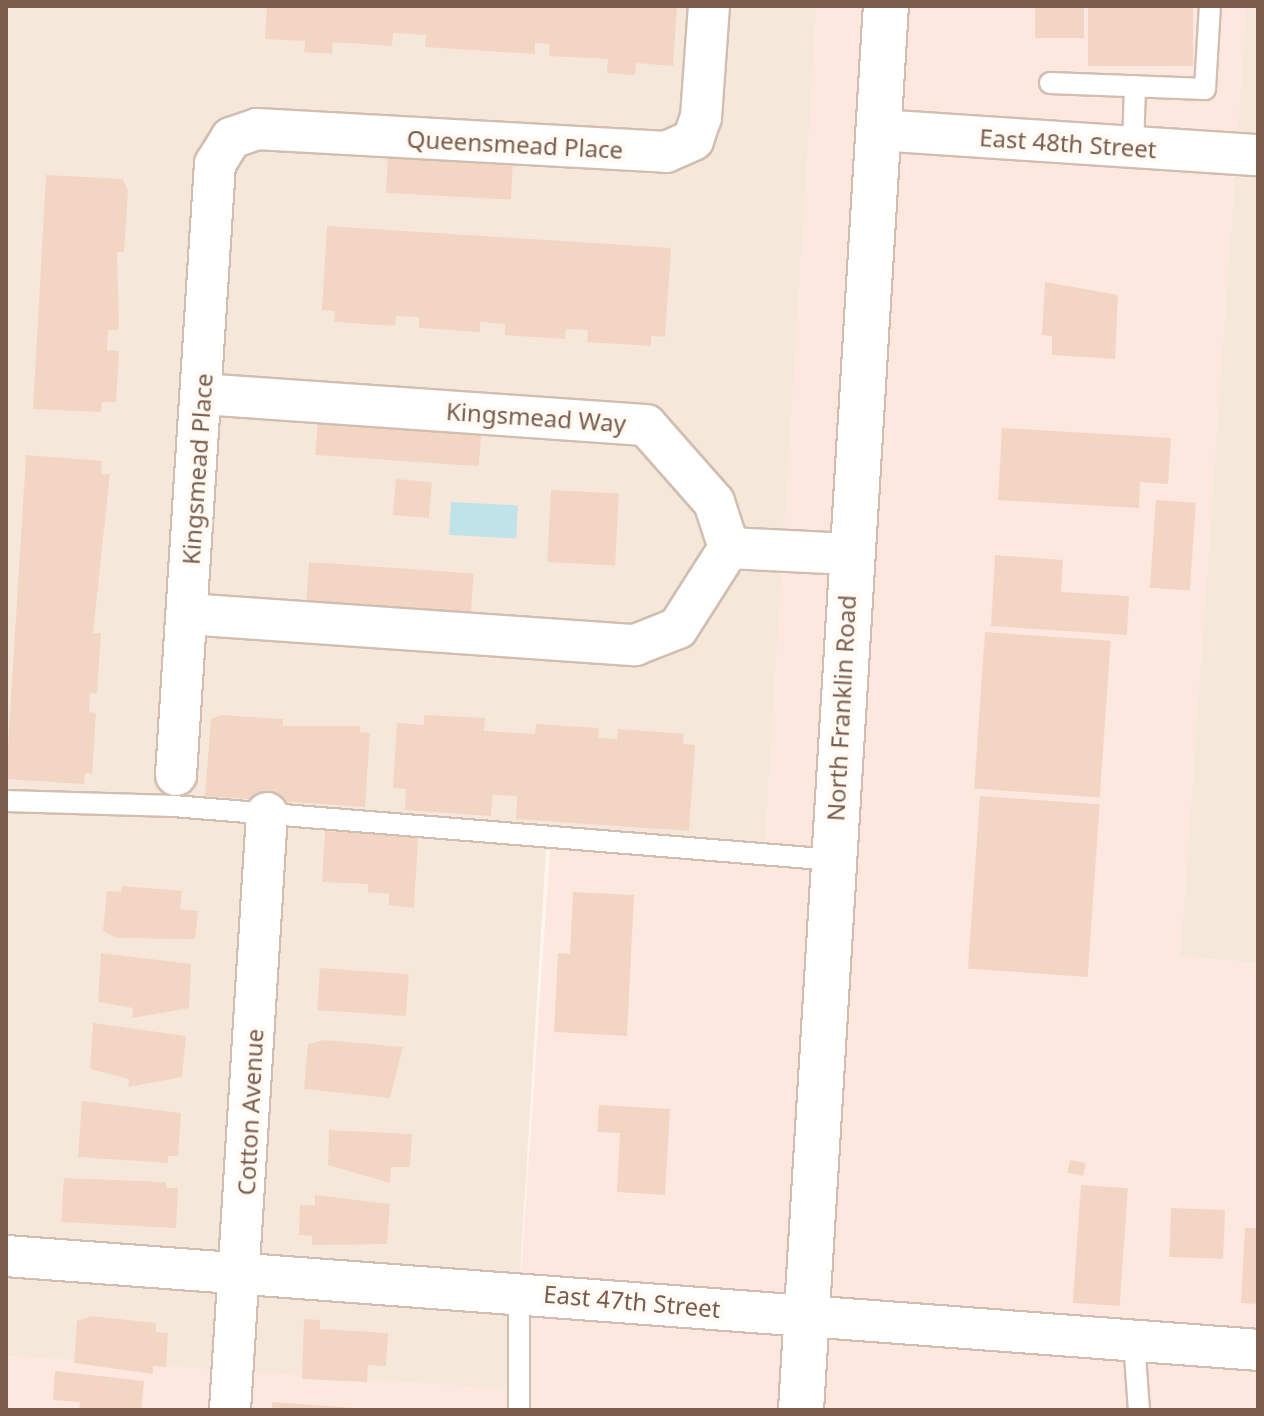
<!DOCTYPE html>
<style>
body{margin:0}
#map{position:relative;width:1264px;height:1416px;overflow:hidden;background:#fdf6ec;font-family:"Noto Sans",sans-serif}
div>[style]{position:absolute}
.residential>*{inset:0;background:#f5e8da}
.commercial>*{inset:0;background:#fde8e0}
.water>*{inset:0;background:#bfe3e8;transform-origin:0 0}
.building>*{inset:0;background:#f3d5c3;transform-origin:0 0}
.roads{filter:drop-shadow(2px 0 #d1beb0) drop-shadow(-2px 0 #d1beb0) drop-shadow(0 2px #d1beb0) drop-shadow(0 -2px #d1beb0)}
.lane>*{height:20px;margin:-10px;padding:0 10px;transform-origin:10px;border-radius:10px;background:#fff}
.street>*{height:40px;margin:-20px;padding:0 20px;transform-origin:20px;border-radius:20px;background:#fff}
.secondary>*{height:44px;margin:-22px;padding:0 22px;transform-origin:22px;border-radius:22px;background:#fff}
span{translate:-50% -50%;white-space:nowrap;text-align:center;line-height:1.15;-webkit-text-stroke:8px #fffaf3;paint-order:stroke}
.street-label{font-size:24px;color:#7a5c4d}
.frame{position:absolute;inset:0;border:8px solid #7a5c4d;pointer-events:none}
</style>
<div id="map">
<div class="residential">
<div style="clip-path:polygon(6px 6px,817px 6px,765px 851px,546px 850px,513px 1390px,6px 1356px)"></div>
<div style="clip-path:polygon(1246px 6px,1258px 6px,1258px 964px,1180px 956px)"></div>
</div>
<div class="commercial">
<div style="clip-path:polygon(817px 6px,1246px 6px,1180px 956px,1258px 964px,1258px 1410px,6px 1410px,6px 1356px,513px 1389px,551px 837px,765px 851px)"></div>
</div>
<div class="water">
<div style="left:451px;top:502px;width:67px;height:33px;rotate:3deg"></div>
</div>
<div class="building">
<div style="clip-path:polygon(267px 6px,677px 6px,673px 66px,636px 63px,635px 75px,607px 73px,608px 59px,549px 56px,550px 44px,535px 43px,535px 54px,425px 47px,426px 35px,393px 33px,392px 46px,333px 42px,332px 54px,304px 52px,305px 41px,265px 39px)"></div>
<div style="left:1035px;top:6px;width:49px;height:32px"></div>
<div style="left:1088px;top:6px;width:105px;height:60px"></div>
<div style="left:388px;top:155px;width:125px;height:38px;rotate:3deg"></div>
<div style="clip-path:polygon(46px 175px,123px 179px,128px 192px,124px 252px,117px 252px,119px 330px,108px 330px,107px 350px,119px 351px,116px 402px,102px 402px,101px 412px,33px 409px)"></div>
<div style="clip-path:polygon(327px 226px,671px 248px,665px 337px,651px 336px,651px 346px,587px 342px,588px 330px,566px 329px,565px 339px,505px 335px,505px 324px,480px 322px,480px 332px,419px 328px,419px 317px,396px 316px,395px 326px,334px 322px,335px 311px,322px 310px)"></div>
<div style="clip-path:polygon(1045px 282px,1118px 295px,1115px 359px,1052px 355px,1052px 336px,1042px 335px)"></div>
<div style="left:318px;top:416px;width:164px;height:39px;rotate:4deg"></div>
<div style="clip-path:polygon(1002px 428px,1171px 438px,1168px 484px,1140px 482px,1139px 508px,998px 500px)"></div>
<div style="clip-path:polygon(26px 455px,102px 461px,101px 474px,110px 474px,93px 633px,101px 633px,97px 694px,90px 693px,89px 712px,96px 713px,92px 774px,85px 773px,84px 784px,6px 779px)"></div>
<div style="left:396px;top:479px;width:36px;height:36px;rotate:5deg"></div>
<div style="left:551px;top:490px;width:68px;height:72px;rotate:3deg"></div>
<div style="left:1156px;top:500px;width:40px;height:88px;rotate:4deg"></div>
<div style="clip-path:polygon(995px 555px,1063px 560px,1061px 592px,1129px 596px,1127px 635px,991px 626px)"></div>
<div style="left:309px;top:562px;width:165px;height:39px;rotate:4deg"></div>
<div style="left:985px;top:632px;width:126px;height:157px;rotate:4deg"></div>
<div style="clip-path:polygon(221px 715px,283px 719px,283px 726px,360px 726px,360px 732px,370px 733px,365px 807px,205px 796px,211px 719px)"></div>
<div style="clip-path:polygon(424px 715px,485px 718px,484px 731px,535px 734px,536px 724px,599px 728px,598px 738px,617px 739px,618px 729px,684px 734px,683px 744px,695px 745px,689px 831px,516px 819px,517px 796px,493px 795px,491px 816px,405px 810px,406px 789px,393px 788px,397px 723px,424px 725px)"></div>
<div style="left:980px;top:796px;width:120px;height:173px;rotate:4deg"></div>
<div style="clip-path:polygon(325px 831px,418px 837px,414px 908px,389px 905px,389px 894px,368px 892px,368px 884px,322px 882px)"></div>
<div style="clip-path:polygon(122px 886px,182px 891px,180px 909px,198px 911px,195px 939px,117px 938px,103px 931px,107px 891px,121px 892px)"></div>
<div style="clip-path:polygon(573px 892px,634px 895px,627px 1036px,554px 1032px,558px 953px,570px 954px)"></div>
<div style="clip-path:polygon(101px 953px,191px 964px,189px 1008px,132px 1018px,133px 1008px,98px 1002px)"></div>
<div style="left:320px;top:968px;width:89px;height:42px;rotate:4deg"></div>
<div style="clip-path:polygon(93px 1023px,186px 1036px,182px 1077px,128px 1087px,129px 1079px,90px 1069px)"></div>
<div style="clip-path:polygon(324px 1040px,403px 1047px,390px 1098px,304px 1089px,308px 1044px)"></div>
<div style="clip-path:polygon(82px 1101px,181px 1113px,178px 1156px,168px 1156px,168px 1163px,78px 1157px)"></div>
<div style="clip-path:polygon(599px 1105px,670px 1109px,665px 1195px,617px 1192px,620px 1133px,597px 1132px)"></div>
<div style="clip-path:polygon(329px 1130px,412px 1134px,410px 1167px,391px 1167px,390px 1183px,328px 1165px)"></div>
<div style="left:1070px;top:1160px;width:16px;height:13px;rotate:11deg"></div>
<div style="clip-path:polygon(64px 1178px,166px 1182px,166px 1188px,178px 1188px,176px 1228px,61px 1222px)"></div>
<div style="left:1081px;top:1185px;width:47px;height:118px;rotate:4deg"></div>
<div style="clip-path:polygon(315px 1195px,390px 1204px,387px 1244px,312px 1245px,312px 1236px,299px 1235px,300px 1205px,315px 1206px)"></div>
<div style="left:1171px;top:1208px;width:54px;height:49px;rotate:2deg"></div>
<div style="clip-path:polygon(1245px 1228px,1258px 1228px,1258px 1304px,1241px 1303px)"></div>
<div style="clip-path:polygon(91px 1316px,156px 1323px,156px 1332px,168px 1333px,166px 1367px,153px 1366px,153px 1374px,74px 1363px,77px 1321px)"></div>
<div style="clip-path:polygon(304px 1319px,320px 1320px,320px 1329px,388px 1333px,386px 1366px,368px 1365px,367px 1382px,302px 1379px)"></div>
<div style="clip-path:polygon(55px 1371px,144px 1381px,141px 1410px,79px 1410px,80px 1402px,53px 1400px)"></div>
<div style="clip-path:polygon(272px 1402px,355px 1408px,355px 1410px,272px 1410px)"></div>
</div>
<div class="roads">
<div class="lane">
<div style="left:1050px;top:83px;width:155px;rotate:2.2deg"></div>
<div style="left:1205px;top:89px;width:83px;rotate:-86.6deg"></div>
<div style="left:1133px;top:147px;width:61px;rotate:-88.1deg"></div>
<div style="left:6px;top:801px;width:167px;rotate:1.7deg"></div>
<div style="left:173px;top:806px;width:663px;rotate:4.67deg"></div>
<div style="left:519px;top:1292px;width:118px;rotate:90deg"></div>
<div style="left:1134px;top:1341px;width:69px;rotate:85.9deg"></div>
</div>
<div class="street">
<div style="left:878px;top:130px;width:381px;rotate:3.8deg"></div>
<div style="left:202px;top:394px;width:445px;rotate:4deg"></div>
<div style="left:646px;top:425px;width:103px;rotate:48.6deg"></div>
<div style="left:714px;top:502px;width:48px;rotate:71.9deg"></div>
<div style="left:729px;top:548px;width:120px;rotate:2.9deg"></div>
<div style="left:187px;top:614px;width:449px;rotate:4deg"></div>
<div style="left:635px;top:645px;width:46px;rotate:-21.6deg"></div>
<div style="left:678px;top:628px;width:95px;rotate:-57.5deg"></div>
<div style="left:176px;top:775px;width:612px;rotate:-86.35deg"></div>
<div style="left:215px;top:164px;width:31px;rotate:-58deg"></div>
<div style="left:231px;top:138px;width:28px;rotate:-19deg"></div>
<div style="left:257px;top:129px;width:410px;rotate:3.2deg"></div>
<div style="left:666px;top:152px;width:30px;rotate:-24deg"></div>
<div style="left:693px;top:140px;width:24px;rotate:-71deg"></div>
<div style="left:701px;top:117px;width:111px;rotate:-85.9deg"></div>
<div style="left:6px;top:1256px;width:1256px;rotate:4.29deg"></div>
<div style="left:230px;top:1410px;width:598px;rotate:-86.45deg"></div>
</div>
<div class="secondary">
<div style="left:801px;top:1410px;width:1407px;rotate:-86.54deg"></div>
</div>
</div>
<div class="street-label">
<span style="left:1068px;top:143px;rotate:4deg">East 48th Street</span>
<span style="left:515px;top:144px;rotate:3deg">Queensmead Place</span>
<span style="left:536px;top:417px;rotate:4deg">Kingsmead Way</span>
<span style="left:197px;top:469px;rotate:-86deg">Kingsmead Place</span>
<span style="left:841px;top:708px;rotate:-87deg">North Franklin Road</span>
<span style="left:250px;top:1112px;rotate:-87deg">Cotton Avenue</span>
<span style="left:632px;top:1301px;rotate:5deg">East 47th Street</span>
</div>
<div class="frame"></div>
</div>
